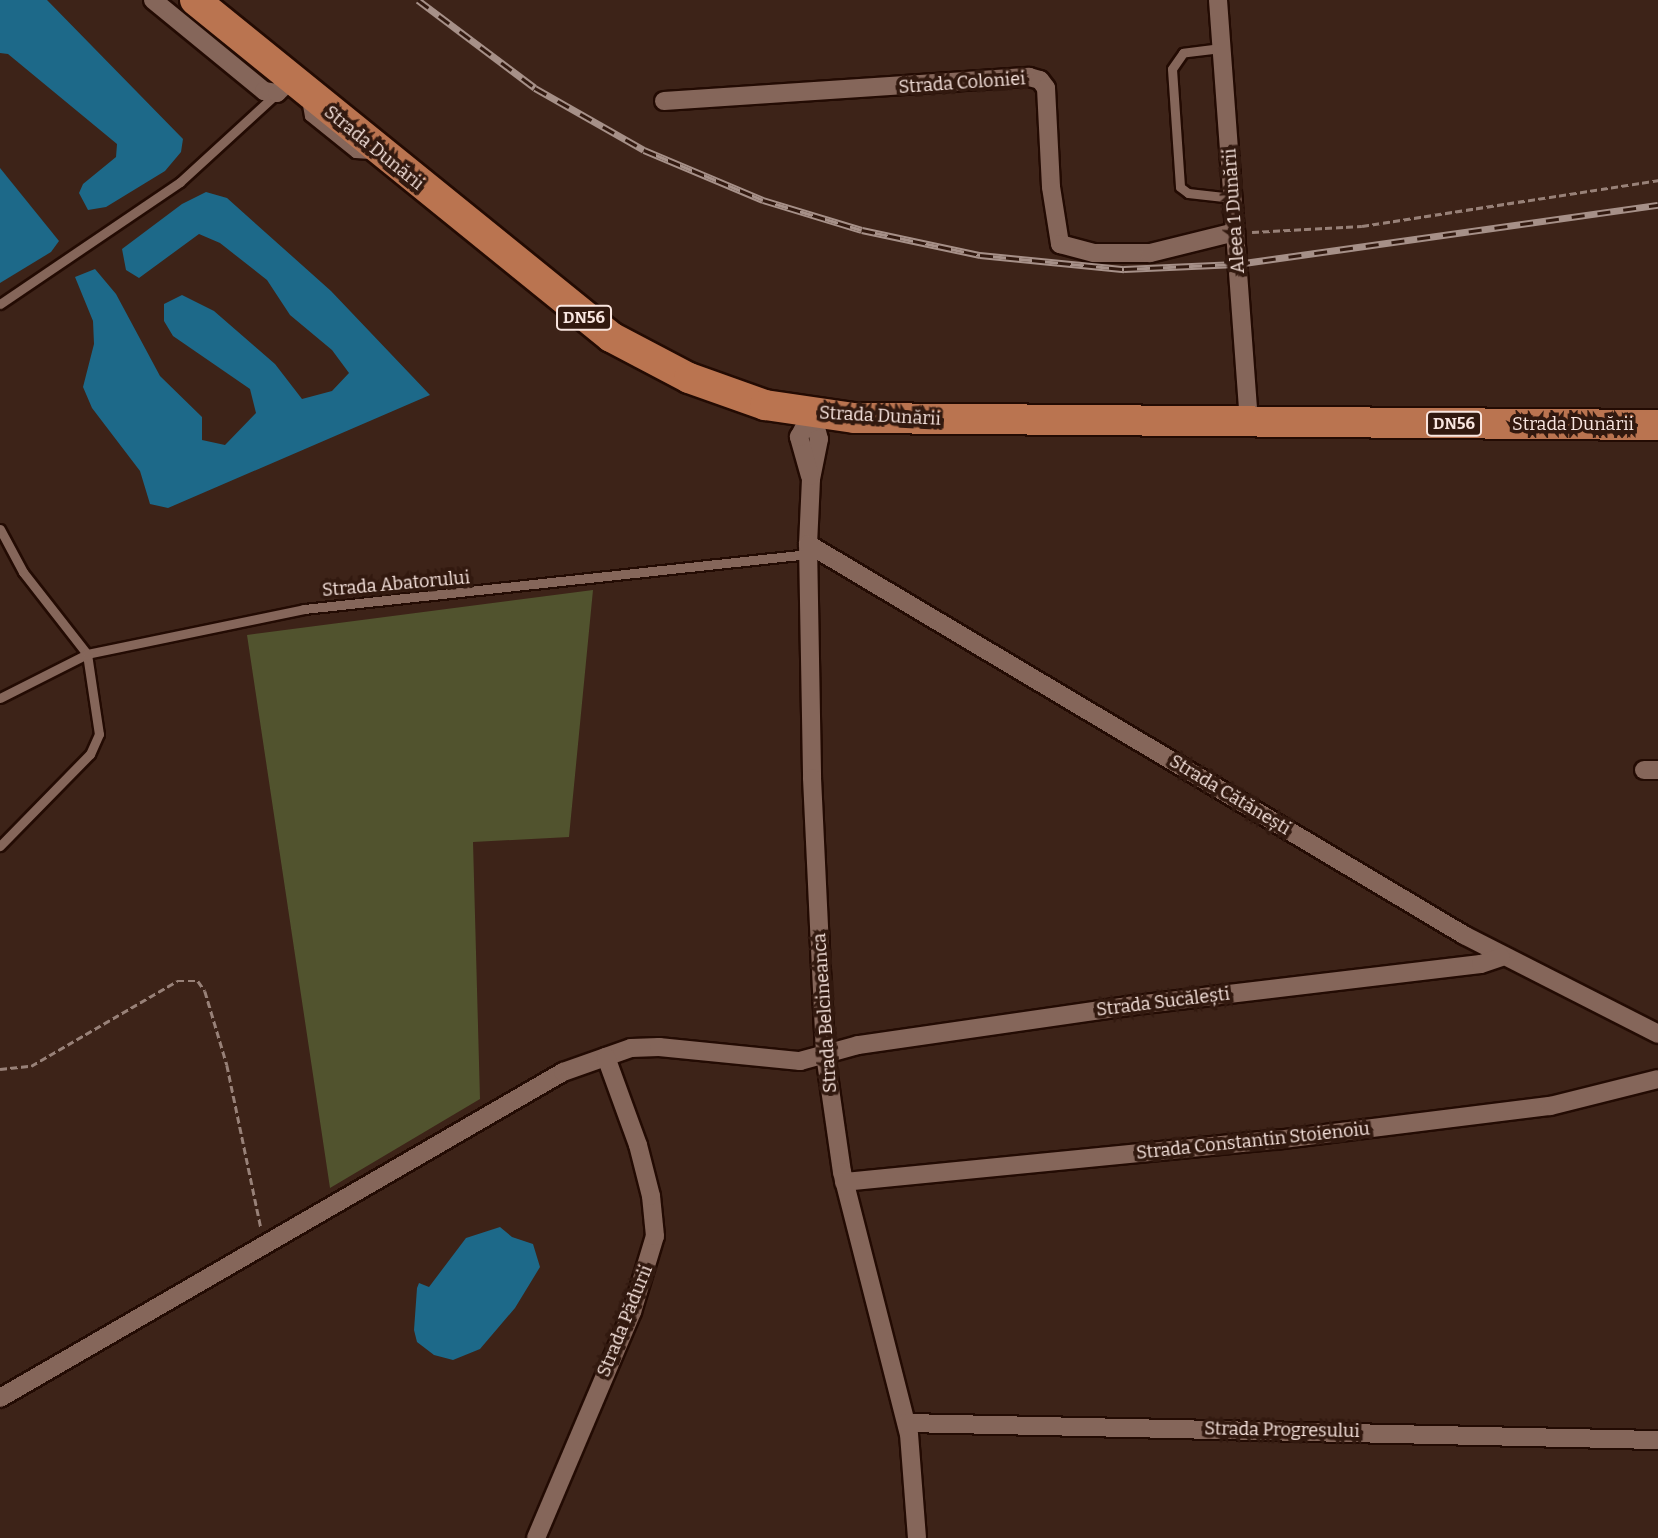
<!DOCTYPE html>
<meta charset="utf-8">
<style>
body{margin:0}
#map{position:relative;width:1658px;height:1538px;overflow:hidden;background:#3d2318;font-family:Bitter,serif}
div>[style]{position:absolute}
.green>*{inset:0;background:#51532e}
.water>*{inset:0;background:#1d6989}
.path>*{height:2.5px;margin-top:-1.25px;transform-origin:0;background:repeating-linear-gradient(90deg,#988178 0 7px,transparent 0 10.5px)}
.roads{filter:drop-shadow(2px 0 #230b03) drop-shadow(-2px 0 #230b03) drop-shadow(0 2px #230b03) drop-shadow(0 -2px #230b03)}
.service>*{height:9px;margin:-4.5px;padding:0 4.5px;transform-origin:4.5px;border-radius:4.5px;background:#85665a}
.minor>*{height:18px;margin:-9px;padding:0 9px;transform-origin:9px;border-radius:9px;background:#85665a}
.trunk>*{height:30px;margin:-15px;padding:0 15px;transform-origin:15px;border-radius:15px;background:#ba7450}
.rail>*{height:7px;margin-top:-3.5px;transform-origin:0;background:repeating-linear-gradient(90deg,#32190f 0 13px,#a69088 0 26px);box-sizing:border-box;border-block:2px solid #a69088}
span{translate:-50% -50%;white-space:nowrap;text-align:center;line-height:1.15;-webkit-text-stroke:7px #32190f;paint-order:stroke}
.shield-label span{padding:2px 5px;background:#32190f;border:2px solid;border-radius:5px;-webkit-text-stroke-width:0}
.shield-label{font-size:16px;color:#f9e6e0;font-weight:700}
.street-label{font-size:18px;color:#f9e6e0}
</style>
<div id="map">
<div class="green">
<div style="clip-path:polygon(593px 590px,569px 837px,473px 842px,480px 1099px,330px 1188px,247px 635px)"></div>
</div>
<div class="water">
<div style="clip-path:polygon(0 0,47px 0,183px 139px,181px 152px,165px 171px,106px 207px,88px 210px,79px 193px,83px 184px,116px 157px,117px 144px,8px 54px,0 53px)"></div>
<div style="clip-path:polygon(0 168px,59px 241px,51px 252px,0 283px)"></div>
<div style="clip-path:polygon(206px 192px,227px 198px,331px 291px,430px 395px,168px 508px,150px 504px,140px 471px,92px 408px,83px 387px,94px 344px,93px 321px,75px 277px,95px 269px,116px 294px,160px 376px,202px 417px,202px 440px,225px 445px,256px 413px,250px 389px,173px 336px,164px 321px,164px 304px,182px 295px,214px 311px,275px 364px,302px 399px,332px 391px,349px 373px,332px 350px,290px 315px,267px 280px,220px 243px,199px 234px,139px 278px,126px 270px,122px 249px,182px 204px)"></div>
<div style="clip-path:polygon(500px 1227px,512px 1237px,533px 1244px,540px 1267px,515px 1308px,480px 1349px,453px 1360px,434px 1355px,417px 1342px,414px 1330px,417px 1288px,419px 1283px,429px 1287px,466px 1238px)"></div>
</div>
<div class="path">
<div style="left:1252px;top:232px;width:110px;rotate:-3.1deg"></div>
<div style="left:1362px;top:226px;width:300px;rotate:-8.8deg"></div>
<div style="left:0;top:1069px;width:31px;rotate:-6deg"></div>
<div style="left:31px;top:1066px;width:169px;rotate:-30.2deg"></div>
<div style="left:177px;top:981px;width:21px"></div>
<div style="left:198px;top:981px;width:12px;rotate:55deg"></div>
<div style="left:205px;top:991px;width:77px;rotate:73.4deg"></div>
<div style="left:227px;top:1065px;width:167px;rotate:78.2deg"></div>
</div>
<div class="roads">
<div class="service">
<div style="left:1221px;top:48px;width:38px;rotate:173deg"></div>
<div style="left:1183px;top:53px;width:19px;rotate:125deg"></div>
<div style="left:1172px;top:69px;width:118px;rotate:86.1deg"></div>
<div style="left:1180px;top:187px;width:10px;rotate:37deg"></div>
<div style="left:1188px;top:193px;width:45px;rotate:6.3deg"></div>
<div style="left:306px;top:99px;width:17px;rotate:80deg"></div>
<div style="left:309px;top:116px;width:59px;rotate:38.8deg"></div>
<div style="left:355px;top:153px;width:15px;rotate:4deg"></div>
<div style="left:0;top:304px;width:217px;rotate:-34.1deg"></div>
<div style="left:180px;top:182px;width:132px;rotate:-42.5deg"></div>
<div style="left:0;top:529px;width:49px;rotate:61.9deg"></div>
<div style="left:23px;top:572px;width:104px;rotate:52deg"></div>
<div style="left:87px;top:654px;width:81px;rotate:81.5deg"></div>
<div style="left:99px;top:734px;width:22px;rotate:114deg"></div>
<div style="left:90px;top:754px;width:129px;rotate:134.4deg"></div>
<div style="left:0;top:698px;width:97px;rotate:-26.8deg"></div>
<div style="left:87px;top:654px;width:222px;rotate:-11.7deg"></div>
<div style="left:304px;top:609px;width:508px;rotate:-6.22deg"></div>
</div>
<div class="minor">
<div style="left:153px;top:0;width:144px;rotate:39.3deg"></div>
<div style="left:264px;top:91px;width:13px;rotate:9deg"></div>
<div style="left:277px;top:93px;width:18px;rotate:-45deg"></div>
<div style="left:1218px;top:0;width:424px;rotate:85.8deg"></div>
<div style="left:664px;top:101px;width:366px;rotate:-3.8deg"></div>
<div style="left:1029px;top:77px;width:11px;rotate:15deg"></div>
<div style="left:1040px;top:80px;width:10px;rotate:53deg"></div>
<div style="left:1046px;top:88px;width:99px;rotate:87.1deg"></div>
<div style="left:1051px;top:187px;width:58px;rotate:81deg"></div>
<div style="left:1060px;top:244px;width:35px;rotate:15deg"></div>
<div style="left:1094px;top:253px;width:56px"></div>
<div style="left:1150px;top:253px;width:88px;rotate:-13.9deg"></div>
<div style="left:812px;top:413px;width:27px;rotate:75deg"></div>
<div style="left:819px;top:439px;width:41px;rotate:101.3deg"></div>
<div style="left:811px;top:479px;width:65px;rotate:92.6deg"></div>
<div style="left:808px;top:544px;width:234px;rotate:89deg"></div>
<div style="left:812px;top:778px;width:276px;rotate:87.3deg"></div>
<div style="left:825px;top:1054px;width:119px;rotate:81.8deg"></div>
<div style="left:842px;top:1172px;width:270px;rotate:75.7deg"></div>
<div style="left:909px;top:1434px;width:104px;rotate:85.6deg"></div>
<div style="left:810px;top:476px;width:41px;rotate:-105.8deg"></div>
<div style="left:799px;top:437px;width:27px;rotate:-62deg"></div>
<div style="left:808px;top:544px;width:764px;rotate:30.8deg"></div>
<div style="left:1464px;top:935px;width:218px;rotate:27deg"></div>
<div style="left:1644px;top:770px;width:14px"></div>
<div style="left:844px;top:1182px;width:434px;rotate:-5.6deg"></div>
<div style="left:1276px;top:1140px;width:276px;rotate:-7.1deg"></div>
<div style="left:1550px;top:1106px;width:111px;rotate:-14deg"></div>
<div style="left:0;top:1398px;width:651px;rotate:-30.07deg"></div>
<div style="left:563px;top:1072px;width:72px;rotate:-19.4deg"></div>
<div style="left:631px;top:1048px;width:28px;rotate:-2deg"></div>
<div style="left:659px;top:1047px;width:142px;rotate:5.7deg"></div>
<div style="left:800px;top:1061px;width:60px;rotate:-15.4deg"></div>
<div style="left:858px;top:1045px;width:273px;rotate:-8.2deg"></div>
<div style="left:1128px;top:1006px;width:355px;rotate:-6.8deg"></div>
<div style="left:1481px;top:964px;width:21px;rotate:-19deg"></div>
<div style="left:907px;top:1423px;width:751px;rotate:1.3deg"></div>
<div style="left:536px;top:1538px;width:246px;rotate:-67deg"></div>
<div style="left:632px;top:1312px;width:79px;rotate:-73.2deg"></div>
<div style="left:655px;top:1236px;width:40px;rotate:-95.7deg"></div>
<div style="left:651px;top:1196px;width:53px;rotate:-104.3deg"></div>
<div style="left:638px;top:1145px;width:94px;rotate:-110deg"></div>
</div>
<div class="trunk">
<div style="left:195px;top:0;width:535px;rotate:39.01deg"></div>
<div style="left:611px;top:337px;width:88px;rotate:27.7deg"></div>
<div style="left:689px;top:378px;width:81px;rotate:19.6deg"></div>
<div style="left:765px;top:405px;width:90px;rotate:8.3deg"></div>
<div style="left:854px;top:418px;width:804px;rotate:0.5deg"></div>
</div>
</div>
<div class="rail">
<div style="left:418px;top:0;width:146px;rotate:36.9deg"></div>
<div style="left:535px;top:88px;width:125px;rotate:29.6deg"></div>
<div style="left:644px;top:150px;width:129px;rotate:22.8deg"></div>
<div style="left:763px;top:200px;width:103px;rotate:16.9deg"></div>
<div style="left:862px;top:230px;width:121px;rotate:12deg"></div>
<div style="left:980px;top:255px;width:145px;rotate:5.6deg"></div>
<div style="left:1124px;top:269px;width:113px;rotate:-2.5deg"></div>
<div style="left:1237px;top:264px;width:425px;rotate:-8deg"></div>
</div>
<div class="shield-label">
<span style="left:584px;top:318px">DN56</span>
<span style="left:1454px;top:424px">DN56</span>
</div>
<div class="street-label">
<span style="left:962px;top:83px;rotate:-4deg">Strada Coloniei</span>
<span style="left:374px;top:148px;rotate:39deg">Strada Dunării</span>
<span style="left:1234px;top:211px;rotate:-94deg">Aleea 1 Dunării</span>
<span style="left:880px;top:416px;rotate:3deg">Strada Dunării</span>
<span style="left:1573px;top:424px">Strada Dunării</span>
<span style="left:396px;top:584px;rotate:-5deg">Strada Abatorului</span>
<span style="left:1230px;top:795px;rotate:31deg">Strada Cătănești</span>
<span style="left:1163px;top:1002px;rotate:-7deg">Strada Sucălești</span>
<span style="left:825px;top:1013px;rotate:-94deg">Strada Belcineanca</span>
<span style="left:1253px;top:1141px;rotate:-6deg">Strada Constantin Stoienoiu</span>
<span style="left:625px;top:1321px;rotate:-68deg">Strada Pădurii</span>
<span style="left:1282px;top:1430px;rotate:1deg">Strada Progresului</span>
</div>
</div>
